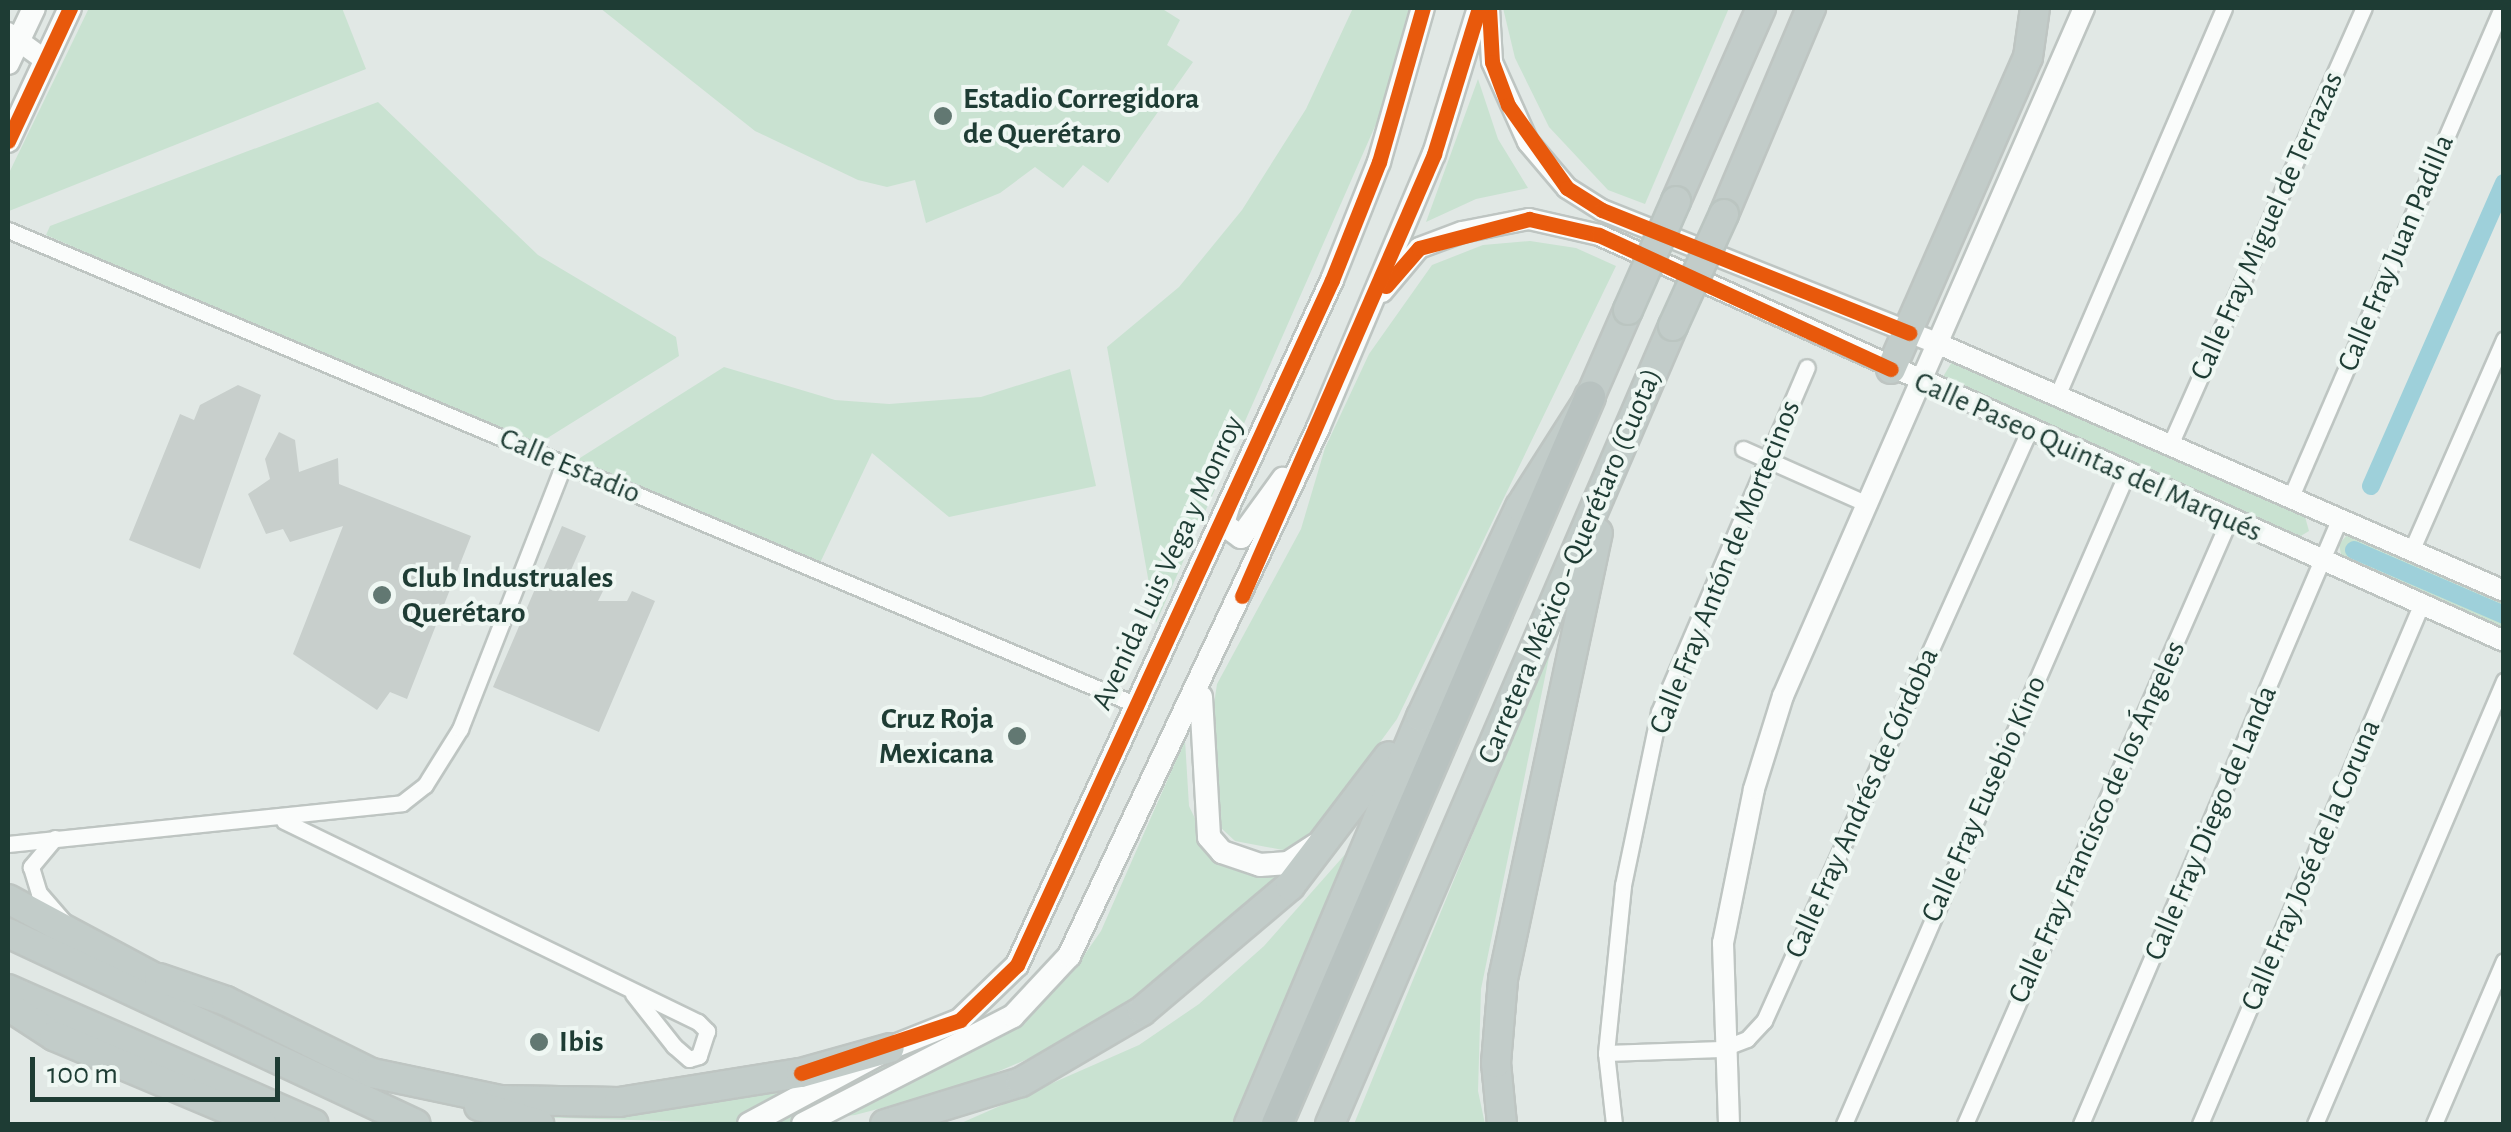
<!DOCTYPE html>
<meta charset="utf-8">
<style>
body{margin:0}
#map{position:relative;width:2511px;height:1132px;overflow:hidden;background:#e1e8e5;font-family:"Alegreya Sans",sans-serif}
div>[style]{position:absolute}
.green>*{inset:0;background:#c9e2d1}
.canal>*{height:18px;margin:-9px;padding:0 9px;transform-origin:9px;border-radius:9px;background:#9ed0da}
.building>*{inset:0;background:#c8cfcc}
.roads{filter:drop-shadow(2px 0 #bec5c2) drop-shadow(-2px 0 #bec5c2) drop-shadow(0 2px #bec5c2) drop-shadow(0 -2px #bec5c2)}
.minor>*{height:15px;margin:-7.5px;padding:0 7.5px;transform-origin:7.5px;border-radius:7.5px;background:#fafcfb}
.tertiary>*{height:20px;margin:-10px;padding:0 10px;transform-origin:10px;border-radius:10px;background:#fafcfb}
.secondary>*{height:22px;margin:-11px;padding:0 11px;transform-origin:11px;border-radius:11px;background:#fafcfb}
.trunk>*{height:28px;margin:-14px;padding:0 14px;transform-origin:14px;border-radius:14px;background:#c2ccc9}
.motorway>*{height:30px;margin:-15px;padding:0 15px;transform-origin:15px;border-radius:15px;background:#b8c2c0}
.bridges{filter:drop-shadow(2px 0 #bbc5c1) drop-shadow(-2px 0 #bbc5c1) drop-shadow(0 2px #bbc5c1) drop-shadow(0 -2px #bbc5c1)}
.trunk-bridge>*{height:28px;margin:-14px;padding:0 14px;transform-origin:14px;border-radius:14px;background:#c2ccc9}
.cycleway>*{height:15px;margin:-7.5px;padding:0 7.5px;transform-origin:7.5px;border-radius:7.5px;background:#e8590c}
.dots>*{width:28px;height:28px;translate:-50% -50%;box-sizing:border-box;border:5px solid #eff7f3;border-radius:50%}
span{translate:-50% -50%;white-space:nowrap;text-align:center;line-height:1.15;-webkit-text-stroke:8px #eff7f3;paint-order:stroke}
.poi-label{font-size:30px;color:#1e3c34;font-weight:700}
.left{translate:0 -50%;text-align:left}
.right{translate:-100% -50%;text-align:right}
.street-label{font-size:30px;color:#1e3c34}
.frame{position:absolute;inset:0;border:10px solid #1e3c34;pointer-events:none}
.scale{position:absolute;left:30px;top:1057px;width:250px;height:45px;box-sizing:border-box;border:5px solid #1e3c34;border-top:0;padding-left:12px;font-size:30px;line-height:35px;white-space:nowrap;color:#1e3c34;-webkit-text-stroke:8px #eff7f3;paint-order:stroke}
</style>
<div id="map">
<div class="green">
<div style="clip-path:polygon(89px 8px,342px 8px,366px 69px,9px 211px,8px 175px)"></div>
<div style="clip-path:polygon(600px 8px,1161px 8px,1180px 20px,1167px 45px,1193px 62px,1108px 183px,1083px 165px,1063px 188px,1035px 167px,1000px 193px,926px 223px,915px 180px,887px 187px,858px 180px,755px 131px)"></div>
<div style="clip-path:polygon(1353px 8px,1409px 8px,1380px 115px,1156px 623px,1107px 347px,1179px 287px,1242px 210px,1306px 109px)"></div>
<div style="clip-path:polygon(1503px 8px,1729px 8px,1645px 204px,1608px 190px,1549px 127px,1515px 58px)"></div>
<div style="clip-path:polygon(1478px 79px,1498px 139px,1528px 188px,1476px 199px,1426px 222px)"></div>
<div style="clip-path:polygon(378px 102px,538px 255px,676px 337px,679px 356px,533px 447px,46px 235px,50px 226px)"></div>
<div style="clip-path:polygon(1530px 241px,1576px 248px,1616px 266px,1397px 719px,1316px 830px,1283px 850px,1235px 841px,1219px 826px,1209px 737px,1217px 684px,1301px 529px,1325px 448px,1369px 354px,1432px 265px,1483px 245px)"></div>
<div style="clip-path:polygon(1955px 357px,2304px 513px,2309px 531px,2294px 540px,1941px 380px)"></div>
<div style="clip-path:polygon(724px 367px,835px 400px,889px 404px,981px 397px,1070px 369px,1096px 486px,949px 517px,872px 453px,819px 565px,572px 463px)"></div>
<div style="clip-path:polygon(2349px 533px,2503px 600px,2503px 631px,2342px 560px,2339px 544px)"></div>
<div style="clip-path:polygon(1553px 638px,1481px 989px,1478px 1091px,1485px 1124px,1354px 1124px)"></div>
<div style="clip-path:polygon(1185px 740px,1189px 806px,1211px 852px,1257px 876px,1284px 874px,1145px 994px,1058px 1046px,962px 1087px,855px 1115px,768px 1124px,532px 1117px,537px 1109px,714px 1096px,980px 1046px,1005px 1032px,1071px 974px,1101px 931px)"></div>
<div style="clip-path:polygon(1356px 842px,1240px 1124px,959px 1124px,1139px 1045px,1199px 1004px,1264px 946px)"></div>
</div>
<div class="canal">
<div style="left:2371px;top:486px;width:331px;rotate:-66.3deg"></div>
<div style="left:2354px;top:550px;width:163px;rotate:23.4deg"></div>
</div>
<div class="building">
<div style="clip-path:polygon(238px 385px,261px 395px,200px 569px,129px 540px,180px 414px,194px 420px,200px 405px)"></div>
<div style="clip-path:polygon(279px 432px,295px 440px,299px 472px,338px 458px,339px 484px,471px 536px,407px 699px,390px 692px,377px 710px,293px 654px,343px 526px,290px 542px,283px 529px,266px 534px,248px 494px,270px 479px,265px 459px)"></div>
<div style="clip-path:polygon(562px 526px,586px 536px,564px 586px,603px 591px,598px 601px,627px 601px,632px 591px,655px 601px,599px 732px,493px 687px)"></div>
</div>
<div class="roads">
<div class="minor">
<div style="left:8px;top:230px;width:1219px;rotate:22.82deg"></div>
<div style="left:2057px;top:396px;width:422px;rotate:-66.7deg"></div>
<div style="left:2170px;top:445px;width:478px;rotate:-66.1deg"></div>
<div style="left:1743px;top:449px;width:136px;rotate:23.9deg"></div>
<div style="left:2290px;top:499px;width:535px;rotate:-66.65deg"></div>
<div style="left:2412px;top:549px;width:229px;rotate:-66.3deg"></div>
<div style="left:284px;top:821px;width:460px;rotate:25.9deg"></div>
<div style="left:698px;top:1022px;width:13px;rotate:45deg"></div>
<div style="left:707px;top:1031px;width:26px;rotate:108deg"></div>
<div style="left:699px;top:1056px;width:10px;rotate:163deg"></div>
<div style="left:689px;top:1059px;width:20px;rotate:-139deg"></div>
<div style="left:674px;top:1046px;width:66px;rotate:-128.3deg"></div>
<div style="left:55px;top:838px;width:38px;rotate:130deg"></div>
<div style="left:31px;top:867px;width:27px;rotate:73deg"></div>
<div style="left:39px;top:893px;width:40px;rotate:49deg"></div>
<div style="left:8px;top:844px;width:396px;rotate:-5.9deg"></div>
<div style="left:402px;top:803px;width:29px;rotate:-38deg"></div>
<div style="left:425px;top:785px;width:66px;rotate:-58deg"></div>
<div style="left:460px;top:729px;width:285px;rotate:-68.6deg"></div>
<div style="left:1606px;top:1053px;width:115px;rotate:-2deg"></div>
<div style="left:1721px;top:1049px;width:28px;rotate:-21deg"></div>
<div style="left:1747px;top:1039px;width:25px;rotate:-47deg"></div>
<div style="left:1764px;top:1021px;width:645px;rotate:-65.82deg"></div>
<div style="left:1614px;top:1124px;width:71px;rotate:-96.4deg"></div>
<div style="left:1606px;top:1053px;width:169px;rotate:-84.2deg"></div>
<div style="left:1623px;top:885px;width:177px;rotate:-78.2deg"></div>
<div style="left:1659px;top:712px;width:375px;rotate:-66.8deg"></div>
<div style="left:1844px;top:1124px;width:708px;rotate:-66.51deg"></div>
<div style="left:1965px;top:1124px;width:659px;rotate:-66.39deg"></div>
<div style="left:2081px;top:1124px;width:657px;rotate:-66.87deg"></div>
<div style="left:2200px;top:1124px;width:564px;rotate:-66.93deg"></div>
<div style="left:2315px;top:1124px;width:482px;rotate:-66.9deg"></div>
<div style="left:2434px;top:1124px;width:177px;rotate:-66.8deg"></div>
</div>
<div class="tertiary">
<div style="left:1489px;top:8px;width:54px;rotate:86.8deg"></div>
<div style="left:1492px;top:62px;width:88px;rotate:65.8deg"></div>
<div style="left:1528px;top:142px;width:60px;rotate:49.7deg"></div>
<div style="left:1567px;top:188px;width:41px;rotate:32.2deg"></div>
<div style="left:1602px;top:210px;width:365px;rotate:21.7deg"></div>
<div style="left:1941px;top:345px;width:614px;rotate:23.6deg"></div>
<div style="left:8px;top:33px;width:46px;rotate:36.1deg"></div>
<div style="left:1382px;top:292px;width:57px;rotate:-49.9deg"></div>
<div style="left:1419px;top:248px;width:46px;rotate:-20.4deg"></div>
<div style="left:1462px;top:232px;width:68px;rotate:-11deg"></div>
<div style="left:1529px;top:219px;width:72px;rotate:12.9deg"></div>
<div style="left:1599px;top:235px;width:992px;rotate:24.16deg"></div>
<div style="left:1729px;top:1124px;width:181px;rotate:-91.9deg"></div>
<div style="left:1723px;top:943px;width:157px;rotate:-78.6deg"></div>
<div style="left:1754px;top:789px;width:97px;rotate:-72.7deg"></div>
<div style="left:1783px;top:696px;width:751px;rotate:-66.37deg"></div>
</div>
<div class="secondary">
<div style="left:8px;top:63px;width:61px;rotate:-64.7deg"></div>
<div style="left:8px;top:141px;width:147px;rotate:-65deg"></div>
<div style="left:1229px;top:504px;width:21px;rotate:107deg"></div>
<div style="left:1223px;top:524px;width:22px;rotate:36deg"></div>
<div style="left:1241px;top:537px;width:72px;rotate:-54.1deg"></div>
<div style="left:1201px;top:697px;width:140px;rotate:86.7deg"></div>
<div style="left:1209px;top:837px;width:20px;rotate:49deg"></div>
<div style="left:1222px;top:852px;width:40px;rotate:18.9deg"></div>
<div style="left:1260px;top:865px;width:28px;rotate:-4deg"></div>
<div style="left:1288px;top:863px;width:33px;rotate:-33deg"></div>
<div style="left:749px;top:1124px;width:160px;rotate:-28.3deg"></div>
<div style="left:890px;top:1048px;width:75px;rotate:-21.8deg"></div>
<div style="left:960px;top:1020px;width:79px;rotate:-44deg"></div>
<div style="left:1017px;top:965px;width:754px;rotate:-65.3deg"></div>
<div style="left:1332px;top:280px;width:127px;rotate:-68.3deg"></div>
<div style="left:1379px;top:162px;width:160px;rotate:-74.1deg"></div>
<div style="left:803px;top:1124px;width:236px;rotate:-27.2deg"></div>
<div style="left:1013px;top:1016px;width:82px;rotate:-47deg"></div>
<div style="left:1069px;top:956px;width:584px;rotate:-64.75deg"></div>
<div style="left:1318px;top:428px;width:298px;rotate:-67.1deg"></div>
<div style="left:1434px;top:154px;width:153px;rotate:-72.9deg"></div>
</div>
<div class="trunk">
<div style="left:1676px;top:201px;width:211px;rotate:-66.2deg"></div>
<div style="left:1724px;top:214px;width:224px;rotate:-67.1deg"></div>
<div style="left:1891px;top:369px;width:341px;rotate:-66.3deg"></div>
<div style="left:2028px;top:57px;width:49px;rotate:-81.9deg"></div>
<div style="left:8px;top:899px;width:188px;rotate:28.2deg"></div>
<div style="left:8px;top:933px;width:450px;rotate:25.1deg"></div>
<div style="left:159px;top:978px;width:71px;rotate:18.9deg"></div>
<div style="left:226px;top:1001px;width:163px;rotate:26.3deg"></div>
<div style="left:372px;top:1073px;width:131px;rotate:11.9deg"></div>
<div style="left:500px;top:1100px;width:119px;rotate:1deg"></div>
<div style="left:619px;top:1102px;width:184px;rotate:-9.1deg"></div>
<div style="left:801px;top:1073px;width:92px;rotate:-15.7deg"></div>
<div style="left:8px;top:989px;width:334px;rotate:23.8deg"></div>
<div style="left:8px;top:1006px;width:55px;rotate:33.1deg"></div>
<div style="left:54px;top:1036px;width:226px;rotate:22.9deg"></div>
<div style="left:479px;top:1106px;width:63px;rotate:16.7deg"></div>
<div style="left:885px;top:1124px;width:142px;rotate:-17.2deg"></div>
<div style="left:1021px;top:1082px;width:140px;rotate:-30.4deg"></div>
<div style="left:1142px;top:1011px;width:194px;rotate:-40.2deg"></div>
<div style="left:1290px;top:886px;width:163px;rotate:-52.7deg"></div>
<div style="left:1249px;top:1124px;width:442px;rotate:-67.1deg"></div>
<div style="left:1421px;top:717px;width:232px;rotate:-64.8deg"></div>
<div style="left:1520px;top:507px;width:130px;rotate:-57.5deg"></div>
<div style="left:1590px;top:397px;width:95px;rotate:-66.4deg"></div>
<div style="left:1330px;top:1124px;width:869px;rotate:-66.74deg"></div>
<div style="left:1502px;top:1124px;width:61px;rotate:-95.6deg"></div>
<div style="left:1496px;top:1063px;width:84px;rotate:-85.2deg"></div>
<div style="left:1503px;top:979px;width:456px;rotate:-78deg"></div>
</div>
<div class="motorway">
<div style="left:1277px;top:1124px;width:792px;rotate:-66.71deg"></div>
</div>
</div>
<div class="bridges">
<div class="trunk-bridge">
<div style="left:1628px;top:310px;width:119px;rotate:-66.2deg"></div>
<div style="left:1673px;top:326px;width:123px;rotate:-65.5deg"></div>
</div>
</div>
<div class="cycleway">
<div style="left:1489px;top:8px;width:54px;rotate:86.8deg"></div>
<div style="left:1492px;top:62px;width:46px;rotate:69.6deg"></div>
<div style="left:1508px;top:105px;width:102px;rotate:54.6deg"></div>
<div style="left:1567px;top:188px;width:41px;rotate:32.2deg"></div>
<div style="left:1602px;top:210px;width:331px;rotate:21.8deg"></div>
<div style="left:8px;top:141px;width:147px;rotate:-65deg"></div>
<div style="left:1386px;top:286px;width:50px;rotate:-49deg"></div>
<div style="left:1419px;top:248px;width:114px;rotate:-14.8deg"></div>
<div style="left:1529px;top:219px;width:72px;rotate:12.9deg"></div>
<div style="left:1599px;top:235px;width:321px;rotate:24.7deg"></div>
<div style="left:1242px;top:596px;width:482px;rotate:-66.5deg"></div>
<div style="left:1434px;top:154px;width:153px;rotate:-72.9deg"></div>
<div style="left:801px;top:1073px;width:168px;rotate:-18.4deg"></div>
<div style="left:960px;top:1020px;width:79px;rotate:-44deg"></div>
<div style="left:1017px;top:965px;width:754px;rotate:-65.3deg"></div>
<div style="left:1332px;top:280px;width:127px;rotate:-68.3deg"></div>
<div style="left:1379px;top:162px;width:160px;rotate:-74.1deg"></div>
</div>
<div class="dots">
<div style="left:943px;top:116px;background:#627872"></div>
<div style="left:382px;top:595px;background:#627872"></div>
<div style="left:1017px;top:736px;background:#627872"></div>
<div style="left:539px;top:1042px;background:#627872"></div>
</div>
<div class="poi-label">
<span class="left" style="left:963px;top:116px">Estadio Corregidora<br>de Querétaro</span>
<span class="left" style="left:402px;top:595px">Club Industruales<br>Querétaro</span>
<span class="right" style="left:994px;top:736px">Cruz Roja<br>Mexicana</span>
<span class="left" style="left:559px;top:1042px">Ibis</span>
</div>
<div class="street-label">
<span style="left:2267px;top:226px;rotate:-66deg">Calle Fray Miguel de Terrazas</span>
<span style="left:2396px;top:253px;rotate:-67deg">Calle Fray Juan Padilla</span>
<span style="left:2088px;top:457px;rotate:24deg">Calle Paseo Quintas del Marqués</span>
<span style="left:570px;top:466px;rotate:23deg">Calle Estadio</span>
<span style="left:1168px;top:563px;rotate:-65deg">Avenida Luis Vega y Monroy</span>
<span style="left:1570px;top:566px;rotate:-67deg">Carretera México - Querétaro (Cuota)</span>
<span style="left:1725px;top:567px;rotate:-68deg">Calle Fray Antón de Mortecinos</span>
<span style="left:1984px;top:799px;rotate:-66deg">Calle Fray Eusebio Kino</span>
<span style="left:1862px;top:803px;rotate:-66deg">Calle Fray Andrés de Córdoba</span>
<span style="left:2097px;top:822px;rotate:-66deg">Calle Fray Francisco de los Ángeles</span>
<span style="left:2211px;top:823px;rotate:-67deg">Calle Fray Diego de Landa</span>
<span style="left:2311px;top:865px;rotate:-67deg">Calle Fray José de la Coruna</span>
</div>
<div class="frame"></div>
<div class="scale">100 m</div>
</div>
